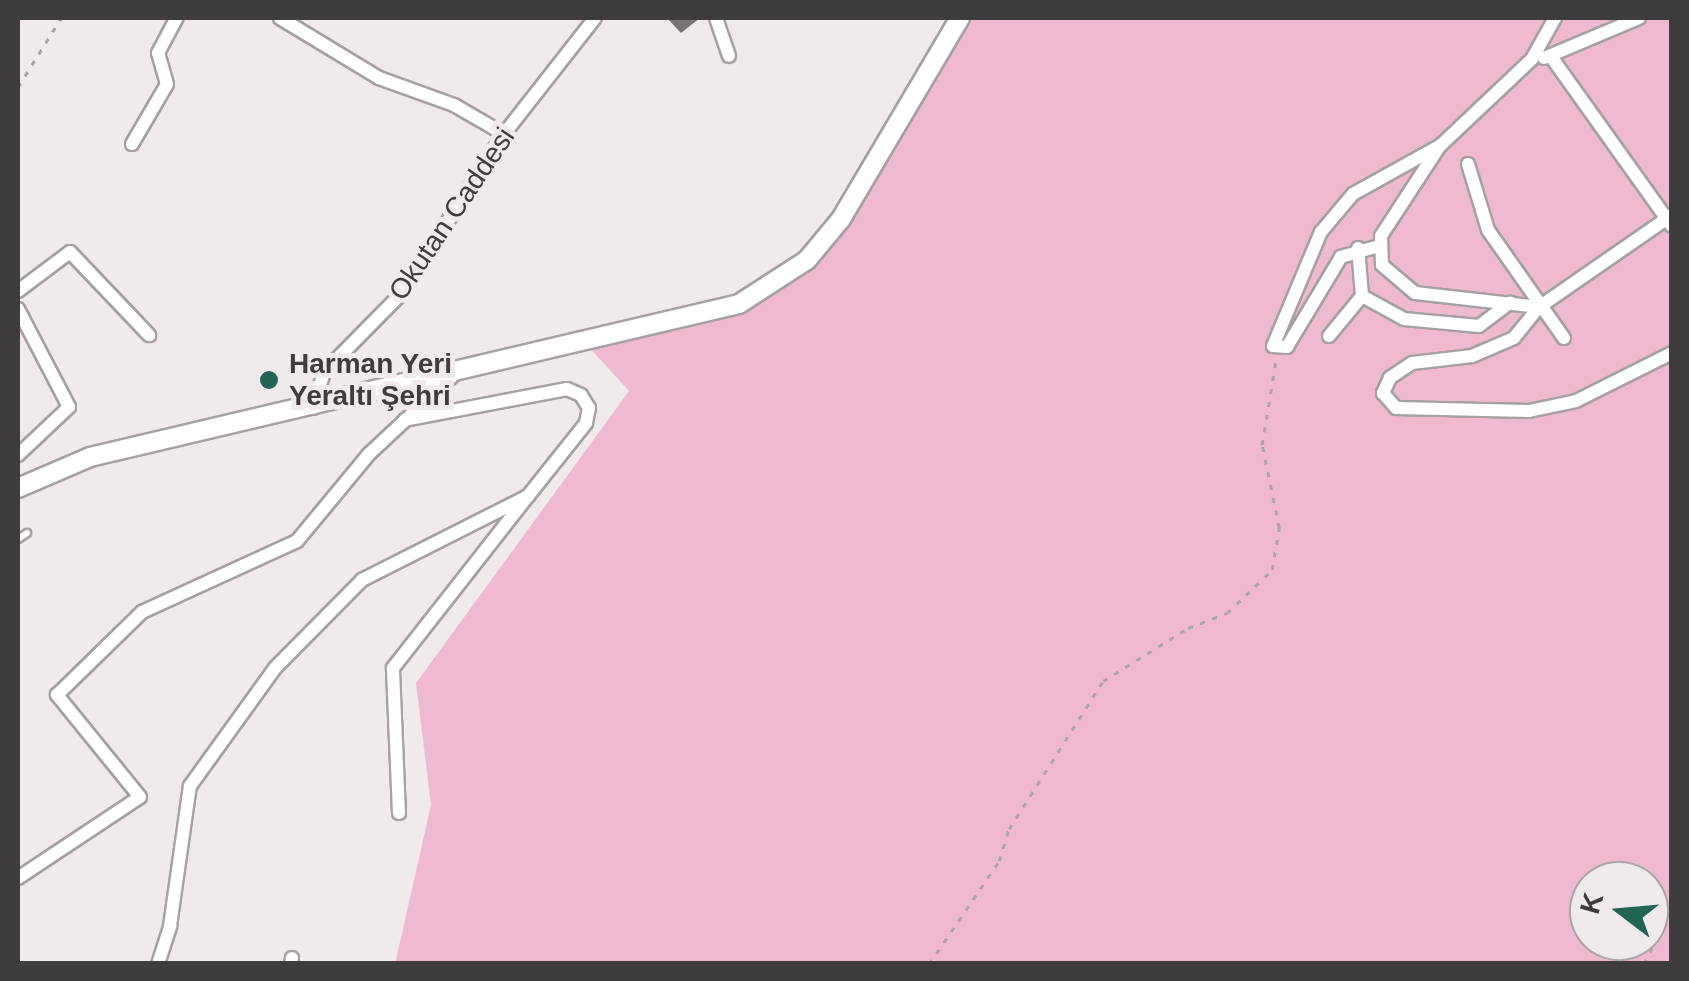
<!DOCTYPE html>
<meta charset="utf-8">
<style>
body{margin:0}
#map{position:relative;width:1689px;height:981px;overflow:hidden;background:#f1eaed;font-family:Helvetica,sans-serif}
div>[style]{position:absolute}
.green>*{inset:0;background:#efbacf}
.building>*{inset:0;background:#7a7476}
.path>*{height:2.5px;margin-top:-1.25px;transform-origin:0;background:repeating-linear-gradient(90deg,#aaa5a7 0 5px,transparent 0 13px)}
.roads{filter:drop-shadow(2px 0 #a6a0a2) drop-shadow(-2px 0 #a6a0a2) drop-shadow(0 2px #a6a0a2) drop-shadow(0 -2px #a6a0a2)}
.service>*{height:6px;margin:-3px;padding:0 3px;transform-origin:3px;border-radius:3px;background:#fff}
.minor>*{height:12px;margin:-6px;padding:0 6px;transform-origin:6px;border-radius:6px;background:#fff}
.secondary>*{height:18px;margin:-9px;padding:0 9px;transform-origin:9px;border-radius:9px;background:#fff}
.dots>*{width:28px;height:28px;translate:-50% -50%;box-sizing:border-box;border:5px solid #f1eaed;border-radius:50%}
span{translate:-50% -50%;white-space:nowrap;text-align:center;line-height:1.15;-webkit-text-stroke:10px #f1eaed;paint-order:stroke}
.street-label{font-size:28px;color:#3f3c3d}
.poi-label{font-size:28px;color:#3f3c3d;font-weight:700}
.left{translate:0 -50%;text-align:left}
.frame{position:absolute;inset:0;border:20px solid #3f3c3d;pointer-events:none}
.north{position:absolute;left:1569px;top:861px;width:100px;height:100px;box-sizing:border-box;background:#f1eaed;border:2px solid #aaa4a7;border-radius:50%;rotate:286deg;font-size:28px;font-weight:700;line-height:40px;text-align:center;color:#3f3c3d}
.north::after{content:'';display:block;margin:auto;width:35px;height:45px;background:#226453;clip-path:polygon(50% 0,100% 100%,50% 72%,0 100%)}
</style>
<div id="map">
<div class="green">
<div style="clip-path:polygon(evenodd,959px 18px,1671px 18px,1671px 963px,395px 964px,431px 805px,416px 683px,629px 391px,587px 345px,732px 308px,819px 243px,959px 18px,1589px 881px,1649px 881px,1649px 941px,1589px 941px,1589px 881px)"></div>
</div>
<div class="building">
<div style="clip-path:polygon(667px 18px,700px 18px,681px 33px)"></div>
</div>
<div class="path">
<div style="left:18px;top:87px;width:81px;rotate:-58.1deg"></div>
<div style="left:929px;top:964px;width:125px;rotate:-55.8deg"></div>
<div style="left:999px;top:861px;width:34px;rotate:-73deg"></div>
<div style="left:1009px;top:829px;width:175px;rotate:-57.6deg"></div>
<div style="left:1103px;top:681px;width:100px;rotate:-31.9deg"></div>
<div style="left:1188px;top:628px;width:42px;rotate:-21deg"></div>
<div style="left:1227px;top:613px;width:62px;rotate:-43.7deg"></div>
<div style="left:1272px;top:570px;width:43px;rotate:-80.5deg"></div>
<div style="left:1279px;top:528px;width:85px;rotate:-101.6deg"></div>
<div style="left:1262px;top:445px;width:87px;rotate:-80.8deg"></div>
<div style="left:1644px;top:964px;width:64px;rotate:-64.2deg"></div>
</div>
<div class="roads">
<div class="service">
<div style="left:18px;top:539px;width:11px;rotate:-34deg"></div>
</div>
<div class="minor">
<div style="left:280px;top:18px;width:116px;rotate:31.2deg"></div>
<div style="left:379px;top:78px;width:80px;rotate:19.8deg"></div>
<div style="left:454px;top:105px;width:58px;rotate:30.1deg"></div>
<div style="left:716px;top:18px;width:40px;rotate:71.1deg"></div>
<div style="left:1544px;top:58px;width:103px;rotate:-22.8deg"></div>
<div style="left:1552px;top:58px;width:206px;rotate:54.5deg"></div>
<div style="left:132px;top:144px;width:69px;rotate:-59.7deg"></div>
<div style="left:167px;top:84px;width:32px;rotate:-106deg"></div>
<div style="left:158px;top:53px;width:40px;rotate:-62deg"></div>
<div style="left:1439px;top:147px;width:106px;rotate:123.1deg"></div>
<div style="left:1381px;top:236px;width:29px;rotate:88deg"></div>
<div style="left:1382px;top:265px;width:43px;rotate:40.3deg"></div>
<div style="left:1415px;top:293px;width:125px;rotate:6.4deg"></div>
<div style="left:1468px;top:164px;width:69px;rotate:73.1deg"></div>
<div style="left:1488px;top:230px;width:132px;rotate:54.9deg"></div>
<div style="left:1672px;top:215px;width:162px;rotate:145.3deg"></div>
<div style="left:1539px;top:307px;width:40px;rotate:129deg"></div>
<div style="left:1514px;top:338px;width:46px;rotate:156.8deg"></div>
<div style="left:1472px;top:356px;width:60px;rotate:173.3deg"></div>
<div style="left:1412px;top:363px;width:27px;rotate:146deg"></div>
<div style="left:1390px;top:378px;width:17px;rotate:115deg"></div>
<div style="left:1383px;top:393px;width:20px;rotate:49deg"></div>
<div style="left:1396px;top:408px;width:133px;rotate:1.3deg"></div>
<div style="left:1529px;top:411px;width:48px;rotate:-12deg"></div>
<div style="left:1576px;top:401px;width:107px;rotate:-26.6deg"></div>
<div style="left:1379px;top:246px;width:40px;rotate:164deg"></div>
<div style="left:1341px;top:257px;width:105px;rotate:121deg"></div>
<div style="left:1287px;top:347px;width:14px;rotate:-176deg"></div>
<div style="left:1273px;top:346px;width:124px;rotate:-67.2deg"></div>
<div style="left:1321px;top:232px;width:50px;rotate:-49.9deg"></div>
<div style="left:1353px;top:194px;width:101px;rotate:-29.1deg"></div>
<div style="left:1441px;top:145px;width:125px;rotate:-43.4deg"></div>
<div style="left:1532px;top:59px;width:47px;rotate:-60.7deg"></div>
<div style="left:1358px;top:248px;width:48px;rotate:85.2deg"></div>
<div style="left:1362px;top:296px;width:48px;rotate:28.7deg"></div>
<div style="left:1404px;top:319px;width:75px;rotate:5.3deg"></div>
<div style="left:1479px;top:326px;width:39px;rotate:-37deg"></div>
<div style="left:18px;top:291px;width:65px;rotate:-36.9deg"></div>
<div style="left:70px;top:252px;width:115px;rotate:46.4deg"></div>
<div style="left:18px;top:309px;width:110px;rotate:62.5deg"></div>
<div style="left:69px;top:407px;width:70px;rotate:136.7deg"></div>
<div style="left:1329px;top:336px;width:52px;rotate:-50.5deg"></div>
<div style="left:313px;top:408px;width:38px;rotate:-73deg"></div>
<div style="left:324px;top:372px;width:110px;rotate:-45.4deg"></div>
<div style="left:401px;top:294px;width:190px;rotate:-57.2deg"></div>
<div style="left:504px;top:134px;width:147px;rotate:-51.9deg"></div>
<div style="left:399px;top:813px;width:145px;rotate:-92.4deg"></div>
<div style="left:393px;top:668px;width:217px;rotate:-51.9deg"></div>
<div style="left:18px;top:878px;width:146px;rotate:-33.6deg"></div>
<div style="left:140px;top:797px;width:132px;rotate:-129.1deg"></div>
<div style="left:57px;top:695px;width:119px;rotate:-44.3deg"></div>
<div style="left:142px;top:612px;width:170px;rotate:-24.6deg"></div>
<div style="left:297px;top:541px;width:113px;rotate:-50.4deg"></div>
<div style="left:369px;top:454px;width:122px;rotate:-43deg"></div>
<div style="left:158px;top:964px;width:40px;rotate:-72deg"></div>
<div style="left:170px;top:926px;width:141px;rotate:-81.9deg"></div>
<div style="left:190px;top:786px;width:145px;rotate:-54.2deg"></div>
<div style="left:275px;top:668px;width:124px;rotate:-45.3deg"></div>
<div style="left:362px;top:580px;width:186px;rotate:-26.8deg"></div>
<div style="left:528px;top:496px;width:93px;rotate:-51.5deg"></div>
<div style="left:586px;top:423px;width:15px;rotate:-79deg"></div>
<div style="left:589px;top:408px;width:15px;rotate:-122deg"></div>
<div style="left:581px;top:395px;width:15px;rotate:-157deg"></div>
<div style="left:567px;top:389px;width:165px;rotate:169.2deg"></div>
<div style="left:291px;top:964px;width:6px;rotate:-81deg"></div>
</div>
<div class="secondary">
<div style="left:18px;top:488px;width:78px;rotate:-23.3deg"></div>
<div style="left:90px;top:457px;width:667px;rotate:-13.27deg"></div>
<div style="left:739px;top:304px;width:81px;rotate:-32.9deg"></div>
<div style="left:807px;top:260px;width:53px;rotate:-50.3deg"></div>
<div style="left:841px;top:219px;width:234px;rotate:-59.4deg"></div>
</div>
</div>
<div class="dots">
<div style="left:269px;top:380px;background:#226453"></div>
</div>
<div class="street-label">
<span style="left:452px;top:214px;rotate:-56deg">Okutan Caddesi</span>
</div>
<div class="poi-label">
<span class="left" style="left:289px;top:380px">Harman Yeri<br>Yeraltı Şehri</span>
</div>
<div class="frame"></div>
<div class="north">K</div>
</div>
